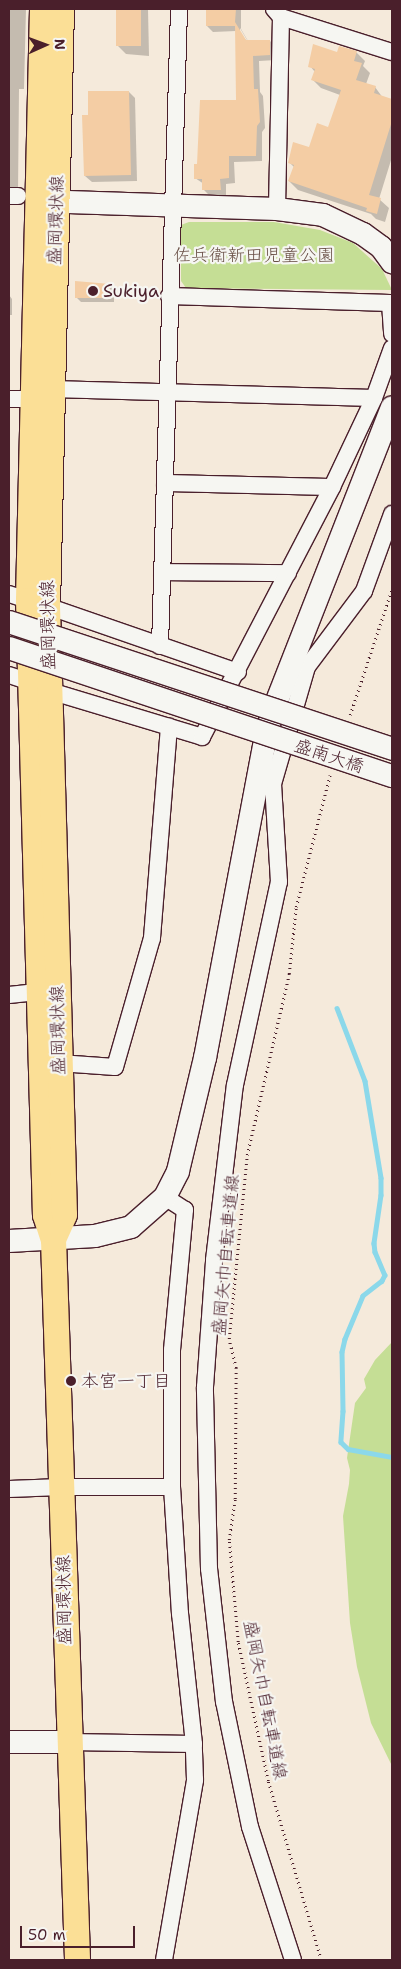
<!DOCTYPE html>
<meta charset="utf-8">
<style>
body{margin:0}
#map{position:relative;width:401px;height:1969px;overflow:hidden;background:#f5eadb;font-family:"Shantell Sans","Klee One",sans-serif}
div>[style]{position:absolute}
.green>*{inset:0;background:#c5de95}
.shadow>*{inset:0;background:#0003}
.stream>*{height:4.5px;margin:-2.25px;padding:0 2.25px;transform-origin:2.25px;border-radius:2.25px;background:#8bd8ea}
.building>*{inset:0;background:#f4cda4;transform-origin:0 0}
.path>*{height:2.5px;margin-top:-1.25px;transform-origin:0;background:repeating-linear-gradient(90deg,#4a1f2b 0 1px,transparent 0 5px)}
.roads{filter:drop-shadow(1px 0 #4a1f2b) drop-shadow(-1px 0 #4a1f2b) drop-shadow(0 1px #4a1f2b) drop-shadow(0 -1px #4a1f2b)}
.street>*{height:16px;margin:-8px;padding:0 8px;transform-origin:8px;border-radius:8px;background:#f6f6f2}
.secondary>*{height:22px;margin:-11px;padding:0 11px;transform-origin:11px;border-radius:11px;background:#f6f6f2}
.primary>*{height:25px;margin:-12.5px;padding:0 12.5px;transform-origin:12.5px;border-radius:12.5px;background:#fbdf96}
.bridges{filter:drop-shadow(1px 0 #4a1f2b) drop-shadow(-1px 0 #4a1f2b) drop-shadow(0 1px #4a1f2b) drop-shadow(0 -1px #4a1f2b)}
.secondary-bridge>*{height:22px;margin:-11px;padding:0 11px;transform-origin:11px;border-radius:11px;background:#f6f6f2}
.dots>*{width:14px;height:14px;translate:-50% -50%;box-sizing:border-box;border:2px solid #f6f6f2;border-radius:50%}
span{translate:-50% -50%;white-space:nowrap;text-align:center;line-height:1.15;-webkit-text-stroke:4.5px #f6f6f2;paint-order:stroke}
.street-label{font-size:18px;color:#4a1f2b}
.park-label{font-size:18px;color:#694f46}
.poi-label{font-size:18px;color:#4a1f2b}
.left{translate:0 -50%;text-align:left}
.frame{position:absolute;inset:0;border:10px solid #4a1f2b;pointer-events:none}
.north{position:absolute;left:20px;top:20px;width:50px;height:50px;-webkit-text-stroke:4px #f6f6f2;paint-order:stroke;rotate:88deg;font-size:14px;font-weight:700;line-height:20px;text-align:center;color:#4a1f2b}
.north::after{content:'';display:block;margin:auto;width:18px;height:22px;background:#4a1f2b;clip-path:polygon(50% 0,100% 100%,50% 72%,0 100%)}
.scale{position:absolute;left:20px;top:1926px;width:115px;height:22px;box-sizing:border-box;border:2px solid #4a1f2b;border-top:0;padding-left:6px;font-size:15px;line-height:18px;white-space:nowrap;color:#4a1f2b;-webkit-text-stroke:4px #f6f6f2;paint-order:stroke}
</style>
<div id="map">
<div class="green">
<div style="clip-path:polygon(189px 222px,274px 222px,320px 230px,353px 243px,382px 269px,392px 290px,186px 288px,181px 281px,181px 225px)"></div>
<div style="clip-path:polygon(392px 1342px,392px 1766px,371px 1723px,357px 1667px,350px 1623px,343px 1516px,349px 1484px,350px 1470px,347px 1458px,355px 1403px,366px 1388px,364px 1379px,375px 1360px)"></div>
</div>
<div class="shadow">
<div style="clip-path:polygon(9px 9px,26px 9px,24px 89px,19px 89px,18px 194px,9px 197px)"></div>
<div style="clip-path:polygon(118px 9px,148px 9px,149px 56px,126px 54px,118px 46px)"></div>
<div style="clip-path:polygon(evenodd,207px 9px,241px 9px,241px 29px,248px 41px,270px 41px,276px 47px,276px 60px,259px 61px,260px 92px,263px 96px,265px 128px,262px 132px,262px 161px,234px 162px,235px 183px,226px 184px,226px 195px,210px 196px,204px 190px,204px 184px,195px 178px,198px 166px,237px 101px,236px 31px,213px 32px,207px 26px,207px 9px,240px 28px,250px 45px,240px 33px,240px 28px)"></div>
<div style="clip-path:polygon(356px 52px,365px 61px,363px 66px,370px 73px,366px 84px,375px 87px,383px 98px,392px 101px,392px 157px,379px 199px,389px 208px,385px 222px,376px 219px,371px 214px,298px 190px,289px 181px,294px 167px,289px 162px,310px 149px,329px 129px,340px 95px,321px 88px,312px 79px,315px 72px,310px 66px,337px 53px)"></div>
<div style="clip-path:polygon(129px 92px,135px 98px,137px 181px,92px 182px,85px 176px,89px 116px)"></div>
<div style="clip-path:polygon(109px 285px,114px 289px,114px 302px,81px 302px,76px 297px)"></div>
<div style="clip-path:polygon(9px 295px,12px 299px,12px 315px,9px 315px)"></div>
</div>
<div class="stream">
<div style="left:337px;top:1008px;width:78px;rotate:69deg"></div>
<div style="left:365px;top:1081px;width:98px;rotate:80.6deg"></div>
<div style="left:381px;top:1178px;width:17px;rotate:90deg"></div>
<div style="left:381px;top:1195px;width:49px;rotate:98.3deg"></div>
<div style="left:374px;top:1243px;width:9px;rotate:84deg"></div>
<div style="left:375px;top:1252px;width:25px;rotate:67deg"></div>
<div style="left:385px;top:1275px;width:7px;rotate:117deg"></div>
<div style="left:382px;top:1281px;width:24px;rotate:142deg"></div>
<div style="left:363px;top:1296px;width:47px;rotate:112.7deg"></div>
<div style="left:345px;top:1339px;width:13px;rotate:103deg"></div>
<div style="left:342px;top:1352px;width:59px;rotate:89deg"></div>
<div style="left:343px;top:1411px;width:31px;rotate:94deg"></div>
<div style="left:341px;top:1442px;width:10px;rotate:45deg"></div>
<div style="left:348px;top:1449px;width:45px;rotate:10.3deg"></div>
</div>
<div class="building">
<div style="left:116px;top:9px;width:25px;height:37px"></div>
<div style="clip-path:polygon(206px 9px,236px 9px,235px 22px,246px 40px,270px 40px,270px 55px,253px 56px,254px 89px,258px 89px,260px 122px,257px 126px,256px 156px,229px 156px,229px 178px,220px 179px,221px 190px,202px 190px,202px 179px,194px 179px,194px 164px,197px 164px,200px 100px,236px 100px,235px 26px,206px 26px)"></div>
<div style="clip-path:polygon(313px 44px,337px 52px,339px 46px,357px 51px,354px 61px,362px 63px,356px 80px,376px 86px,374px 93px,392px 99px,392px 121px,369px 195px,381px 198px,377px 214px,366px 211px,367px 208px,288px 181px,294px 165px,288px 163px,293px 142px,309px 147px,317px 123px,328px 127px,341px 90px,311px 80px,315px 69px,308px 67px)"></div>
<div style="clip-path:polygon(88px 91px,129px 91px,131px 175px,84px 176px,82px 115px,88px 115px)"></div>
<div style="clip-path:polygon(75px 281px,110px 284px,110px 298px,75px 298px)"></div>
</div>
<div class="path">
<div style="left:350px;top:715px;width:133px;rotate:-71.6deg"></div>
<div style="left:321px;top:1960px;width:187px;rotate:-106.5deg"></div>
<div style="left:268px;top:1781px;width:142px;rotate:-102.2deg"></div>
<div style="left:238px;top:1642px;width:102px;rotate:-95deg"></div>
<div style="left:229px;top:1540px;width:41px;rotate:-81.7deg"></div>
<div style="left:235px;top:1499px;width:131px;rotate:-89.6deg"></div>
<div style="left:236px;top:1368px;width:30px;rotate:-104deg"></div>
<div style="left:229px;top:1339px;width:185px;rotate:-84.4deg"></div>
<div style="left:247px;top:1155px;width:186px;rotate:-76.9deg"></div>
<div style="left:289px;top:974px;width:67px;rotate:-84deg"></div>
<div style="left:296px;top:907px;width:136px;rotate:-75.6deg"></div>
</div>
<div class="roads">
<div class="street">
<div style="left:274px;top:9px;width:11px;rotate:49deg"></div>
<div style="left:281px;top:17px;width:192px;rotate:91.2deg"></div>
<div style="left:281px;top:17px;width:116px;rotate:17.5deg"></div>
<div style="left:9px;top:196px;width:9px"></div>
<div style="left:169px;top:296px;width:221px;rotate:1.8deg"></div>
<div style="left:390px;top:303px;width:31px;rotate:86deg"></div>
<div style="left:51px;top:389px;width:323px;rotate:1.6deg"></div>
<div style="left:9px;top:399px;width:23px"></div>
<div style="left:165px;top:483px;width:167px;rotate:1.4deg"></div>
<div style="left:162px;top:572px;width:126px;rotate:0.5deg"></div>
<div style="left:9px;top:594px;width:20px;rotate:18deg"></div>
<div style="left:47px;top:606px;width:202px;rotate:19.1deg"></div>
<div style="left:160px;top:646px;width:637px;rotate:-88.29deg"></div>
<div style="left:9px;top:675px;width:22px;rotate:18deg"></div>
<div style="left:50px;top:691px;width:159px;rotate:16.8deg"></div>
<div style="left:202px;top:737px;width:282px;rotate:-62.5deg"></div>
<div style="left:332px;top:487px;width:98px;rotate:-64.7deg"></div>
<div style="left:374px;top:398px;width:53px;rotate:-70.2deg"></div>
<div style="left:9px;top:995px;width:28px;rotate:-6deg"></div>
<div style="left:59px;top:1063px;width:56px;rotate:4.1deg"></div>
<div style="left:115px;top:1067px;width:134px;rotate:-74deg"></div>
<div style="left:152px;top:938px;width:212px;rotate:-85.4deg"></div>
<div style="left:9px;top:1489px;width:52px;rotate:-2.2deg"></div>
<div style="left:61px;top:1487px;width:111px"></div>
<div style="left:68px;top:1742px;width:126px;rotate:0.9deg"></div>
<div style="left:164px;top:1960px;width:183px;rotate:-80.2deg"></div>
<div style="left:195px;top:1780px;width:36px;rotate:-92deg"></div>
<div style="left:194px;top:1744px;width:131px;rotate:-96.1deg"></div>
<div style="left:180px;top:1614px;width:127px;rotate:-93.6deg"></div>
<div style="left:172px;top:1487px;width:137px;rotate:-90deg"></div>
<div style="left:172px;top:1350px;width:141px;rotate:-84.7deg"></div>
<div style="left:185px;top:1210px;width:24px;rotate:-147deg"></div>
<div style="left:293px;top:1960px;width:140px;rotate:-107.9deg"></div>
<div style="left:250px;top:1827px;width:128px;rotate:-101.7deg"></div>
<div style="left:224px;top:1702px;width:134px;rotate:-96.4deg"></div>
<div style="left:209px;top:1569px;width:182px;rotate:-91.3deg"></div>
<div style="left:205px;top:1387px;width:127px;rotate:-85.9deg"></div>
<div style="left:214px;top:1260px;width:176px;rotate:-83.2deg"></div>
<div style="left:235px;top:1085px;width:208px;rotate:-77.8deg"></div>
<div style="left:279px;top:882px;width:98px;rotate:-93.5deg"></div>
<div style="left:273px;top:784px;width:122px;rotate:-73.8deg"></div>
<div style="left:307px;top:667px;width:95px;rotate:-53.1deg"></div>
<div style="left:364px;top:591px;width:82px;rotate:-70deg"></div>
</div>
<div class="secondary">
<div style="left:38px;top:201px;width:239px;rotate:1.9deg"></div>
<div style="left:277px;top:209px;width:46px;rotate:7.4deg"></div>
<div style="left:323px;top:215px;width:44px;rotate:25.4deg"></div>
<div style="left:363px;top:234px;width:22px;rotate:36deg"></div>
<div style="left:381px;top:247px;width:19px;rotate:54deg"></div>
<div style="left:9px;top:1241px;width:86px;rotate:-3.3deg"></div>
<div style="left:95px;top:1236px;width:37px;rotate:-14deg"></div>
<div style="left:131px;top:1227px;width:45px;rotate:-41.4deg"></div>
<div style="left:165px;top:1197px;width:29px;rotate:-63deg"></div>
<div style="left:178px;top:1171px;width:116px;rotate:-76.6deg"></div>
<div style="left:205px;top:1058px;width:329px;rotate:-79.3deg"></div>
<div style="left:266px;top:735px;width:25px;rotate:-74deg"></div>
<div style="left:273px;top:711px;width:326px;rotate:-68.6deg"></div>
<div style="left:9px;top:1742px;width:59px"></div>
</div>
<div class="primary">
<div style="left:42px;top:9px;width:591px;rotate:91.36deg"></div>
<div style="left:28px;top:600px;width:615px;rotate:88.42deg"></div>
<div style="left:45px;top:1215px;width:25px;rotate:72deg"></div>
<div style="left:53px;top:1239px;width:721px;rotate:88.09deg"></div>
<div style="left:53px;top:1239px;width:27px;rotate:-66deg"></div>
<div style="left:64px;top:1214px;width:608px;rotate:-91.6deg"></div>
<div style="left:47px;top:606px;width:597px;rotate:-88.66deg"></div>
</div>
</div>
<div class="bridges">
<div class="secondary-bridge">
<div style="left:9px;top:622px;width:404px;rotate:18.3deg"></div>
<div style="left:9px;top:648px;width:404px;rotate:18.5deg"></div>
</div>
</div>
<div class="dots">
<div style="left:93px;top:291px;background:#4a1f2b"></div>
<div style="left:71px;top:1381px;background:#4a1f2b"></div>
</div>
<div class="street-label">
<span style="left:56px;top:220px;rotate:-88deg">盛岡環状線</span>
<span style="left:48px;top:625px;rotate:-91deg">盛岡環状線</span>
<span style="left:329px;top:756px;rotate:18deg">盛南大橋</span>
<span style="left:58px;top:1030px;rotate:-91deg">盛岡環状線</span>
<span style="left:226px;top:1255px;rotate:-85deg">盛岡矢巾自転車道線</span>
<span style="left:64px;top:1600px;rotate:-91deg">盛岡環状線</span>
<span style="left:265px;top:1700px;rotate:79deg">盛岡矢巾自転車道線</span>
</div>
<div class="park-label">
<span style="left:254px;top:255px">佐兵衛新田児童公園</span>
</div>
<div class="poi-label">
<span class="left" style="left:103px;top:291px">Sukiya</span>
<span class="left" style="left:81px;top:1381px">本宮一丁目</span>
</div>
<div class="frame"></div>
<div class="north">N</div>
<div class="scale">50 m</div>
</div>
